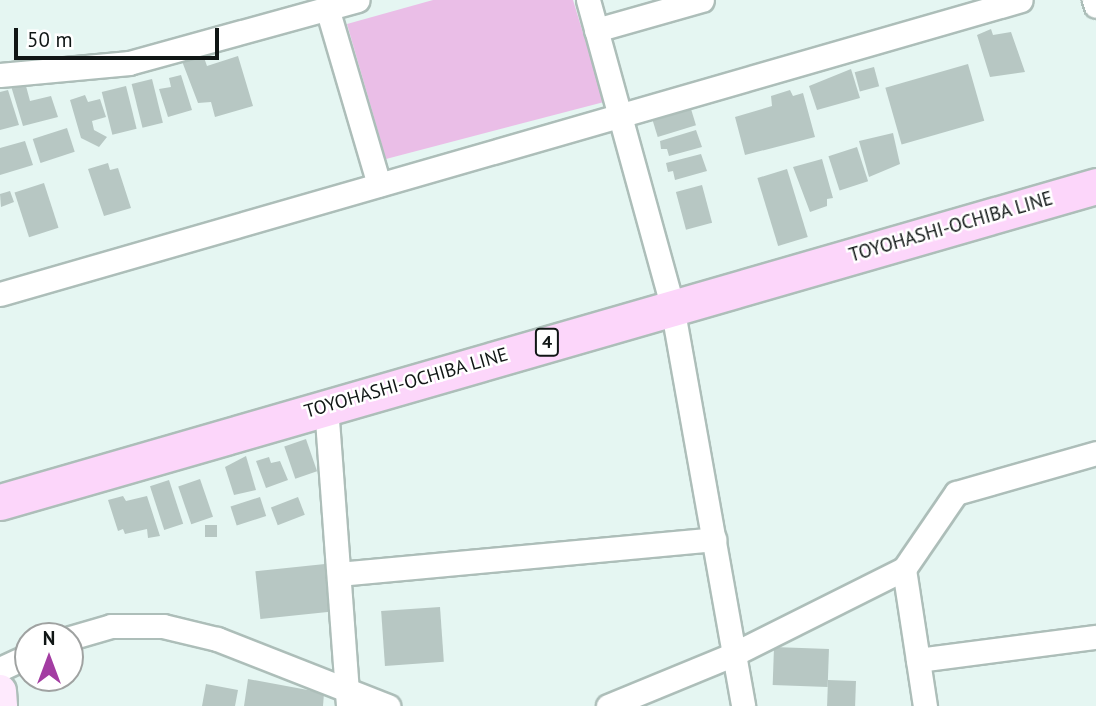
<!DOCTYPE html>
<style>
body{margin:0}
#map{position:relative;width:1096px;height:706px;overflow:hidden;background:#e5f6f2;font-family:"PT Sans",sans-serif}
div>[style]{position:absolute}
.green>*{inset:0;background:#eabee7}
.building>*{inset:0;background:#b7c7c3;transform-origin:0 0}
.roads{filter:drop-shadow(2px 0 #adbeb9) drop-shadow(-2px 0 #adbeb9) drop-shadow(0 2px #adbeb9) drop-shadow(0 -2px #adbeb9)}
.street>*{height:23px;margin:-11.5px;padding:0 11.5px;transform-origin:11.5px;border-radius:11.5px;background:#fff}
.secondary>*{height:32px;margin:-16px;padding:0 16px;transform-origin:16px;border-radius:16px;background:#feeafd}
.primary>*{height:35px;margin:-17.5px;padding:0 17.5px;transform-origin:17.5px;border-radius:17.5px;background:#fcd6fa}
span{translate:-50% -50%;white-space:nowrap;text-align:center;line-height:1.15;-webkit-text-stroke:5px #fff;paint-order:stroke}
.shield-label span{padding:2px 5px;background:#fff;border:2px solid;border-radius:5px;-webkit-text-stroke-width:0}
.shield-label{font-size:18px;color:#101615;font-weight:700}
.street-label{font-size:19px;color:#101615}
.north{position:absolute;left:14px;top:622px;width:70px;height:70px;box-sizing:border-box;background:#fff;border:2px solid #9fa2a1;border-radius:50%;rotate:0deg;font-size:19px;font-weight:700;line-height:28px;text-align:center;color:#101615}
.north::after{content:'';display:block;margin:auto;width:24px;height:32px;background:#a33da2;clip-path:polygon(50% 0,100% 100%,50% 72%,0 100%)}
.scale{position:absolute;left:14px;top:28px;width:205px;height:32px;box-sizing:border-box;border:4px solid #101615;border-top:0;padding-left:9px;font-size:21px;line-height:24px;white-space:nowrap;color:#101615;-webkit-text-stroke:5px #fff;paint-order:stroke}
</style>
<div id="map">
<div class="green">
<div style="clip-path:polygon(433px 0,573px 0,604px 102px,386px 159px,347px 24px)"></div>
</div>
<div class="building">
<div style="clip-path:polygon(991px 29px,993px 35px,1011px 32px,1025px 72px,990px 77px,977px 35px)"></div>
<div style="clip-path:polygon(201px 49px,207px 66px,238px 56px,253px 106px,215px 117px,211px 102px,198px 103px,180px 56px)"></div>
<div style="left:968px;top:64px;width:59px;height:86px;rotate:74deg"></div>
<div style="left:874px;top:67px;width:20px;height:20px;rotate:75deg"></div>
<div style="clip-path:polygon(851px 69px,860px 98px,817px 110px,809px 86px)"></div>
<div style="clip-path:polygon(181px 75px,192px 110px,168px 117px,159px 89px,171px 87px,169px 78px)"></div>
<div style="left:152px;top:79px;width:45px;height:21px;rotate:76deg"></div>
<div style="clip-path:polygon(20px 82px,26px 86px,30px 101px,51px 96px,58px 117px,23px 126px,11px 86px)"></div>
<div style="left:126px;top:86px;width:44px;height:25px;rotate:76deg"></div>
<div style="clip-path:polygon(8px 90px,19px 125px,0 130px,0 92px)"></div>
<div style="clip-path:polygon(790px 90px,793px 96px,803px 93px,815px 137px,745px 155px,735px 117px,772px 106px,771px 96px)"></div>
<div style="clip-path:polygon(85px 95px,88px 102px,100px 99px,106px 117px,92px 121px,94px 130px,107px 137px,99px 147px,81px 138px,70px 100px)"></div>
<div style="left:691px;top:109px;width:17px;height:40px;rotate:73deg"></div>
<div style="left:67px;top:128px;width:25px;height:36px;rotate:72deg"></div>
<div style="clip-path:polygon(696px 130px,702px 147px,669px 156px,667px 149px,661px 149px,660px 141px)"></div>
<div style="clip-path:polygon(893px 133px,900px 164px,869px 177px,859px 141px)"></div>
<div style="clip-path:polygon(25px 141px,33px 165px,0 175px,0 148px)"></div>
<div style="left:857px;top:147px;width:36px;height:30px;rotate:72deg"></div>
<div style="clip-path:polygon(701px 154px,707px 171px,675px 180px,673px 171px,668px 172px,666px 163px)"></div>
<div style="clip-path:polygon(822px 159px,833px 198px,827px 199px,827px 206px,810px 212px,793px 167px)"></div>
<div style="clip-path:polygon(108px 163px,110px 170px,118px 168px,131px 208px,104px 216px,88px 169px)"></div>
<div style="left:787px;top:169px;width:71px;height:31px;rotate:73deg"></div>
<div style="left:44px;top:183px;width:47px;height:31px;rotate:72deg"></div>
<div style="left:702px;top:185px;width:39px;height:27px;rotate:75deg"></div>
<div style="clip-path:polygon(10px 191px,14px 202px,1px 207px,0 194px)"></div>
<div style="left:306px;top:439px;width:34px;height:23px;rotate:71deg"></div>
<div style="clip-path:polygon(246px 456px,256px 490px,234px 495px,225px 467px)"></div>
<div style="clip-path:polygon(269px 457px,271px 463px,280px 461px,288px 480px,266px 488px,256px 461px)"></div>
<div style="left:200px;top:479px;width:40px;height:23px;rotate:71deg"></div>
<div style="left:169px;top:480px;width:46px;height:20px;rotate:72deg"></div>
<div style="clip-path:polygon(123px 496px,126px 501px,147px 496px,160px 536px,148px 538px,147px 529px,125px 534px,123px 529px,118px 531px,108px 500px)"></div>
<div style="left:260px;top:497px;width:20px;height:31px;rotate:72deg"></div>
<div style="left:298px;top:497px;width:19px;height:29px;rotate:69deg"></div>
<div style="left:205px;top:525px;width:12px;height:12px"></div>
<div style="left:325px;top:564px;width:48px;height:70px;rotate:84deg"></div>
<div style="left:440px;top:607px;width:55px;height:59px;rotate:86deg"></div>
<div style="left:774px;top:647px;width:55px;height:38px;rotate:2deg"></div>
<div style="clip-path:polygon(248px 679px,324px 693px,323px 706px,244px 706px)"></div>
<div style="left:828px;top:680px;width:28px;height:26px;rotate:2deg"></div>
<div style="clip-path:polygon(206px 684px,238px 690px,235px 706px,202px 706px)"></div>
</div>
<div class="roads">
<div class="street">
<div style="left:588px;top:0;width:317px;rotate:74.6deg"></div>
<div style="left:672px;top:306px;width:406px;rotate:79.9deg"></div>
<div style="left:1094px;top:0;width:6px;rotate:72deg"></div>
<div style="left:327px;top:8px;width:184px;rotate:73.6deg"></div>
<div style="left:596px;top:30px;width:110px;rotate:-15.8deg"></div>
<div style="left:0;top:75px;width:130px;rotate:-5.3deg"></div>
<div style="left:129px;top:63px;width:237px;rotate:-15.4deg"></div>
<div style="left:0;top:294px;width:1062px;rotate:-16.06deg"></div>
<div style="left:326px;top:406px;width:298px;rotate:85.8deg"></div>
<div style="left:904px;top:569px;width:139px;rotate:81.3deg"></div>
<div style="left:339px;top:574px;width:377px;rotate:-5.3deg"></div>
<div style="left:70px;top:638px;width:43px;rotate:-16.3deg"></div>
<div style="left:111px;top:626px;width:52px"></div>
<div style="left:163px;top:626px;width:56px;rotate:13.5deg"></div>
<div style="left:217px;top:639px;width:184px;rotate:21.4deg"></div>
<div style="left:918px;top:660px;width:179px;rotate:-7.4deg"></div>
<div style="left:0;top:669px;width:31px;rotate:-25deg"></div>
<div style="left:608px;top:706px;width:136px;rotate:-22.4deg"></div>
<div style="left:734px;top:654px;width:190px;rotate:-26.6deg"></div>
<div style="left:904px;top:569px;width:92px;rotate:-55.6deg"></div>
<div style="left:956px;top:493px;width:146px;rotate:-15.9deg"></div>
</div>
<div class="secondary">
<div style="left:0;top:691px;width:15px;rotate:86deg"></div>
</div>
<div class="primary">
<div style="left:0;top:502px;width:1141px;rotate:-16.08deg"></div>
</div>
</div>
<div class="shield-label">
<span style="left:547px;top:342px">4</span>
</div>
<div class="street-label">
<span style="left:951px;top:227px;rotate:-16deg">TOYOHASHI-OCHIBA LINE</span>
<span style="left:406px;top:383px;rotate:-16deg">TOYOHASHI-OCHIBA LINE</span>
</div>
<div class="north">N</div>
<div class="scale">50 m</div>
</div>
